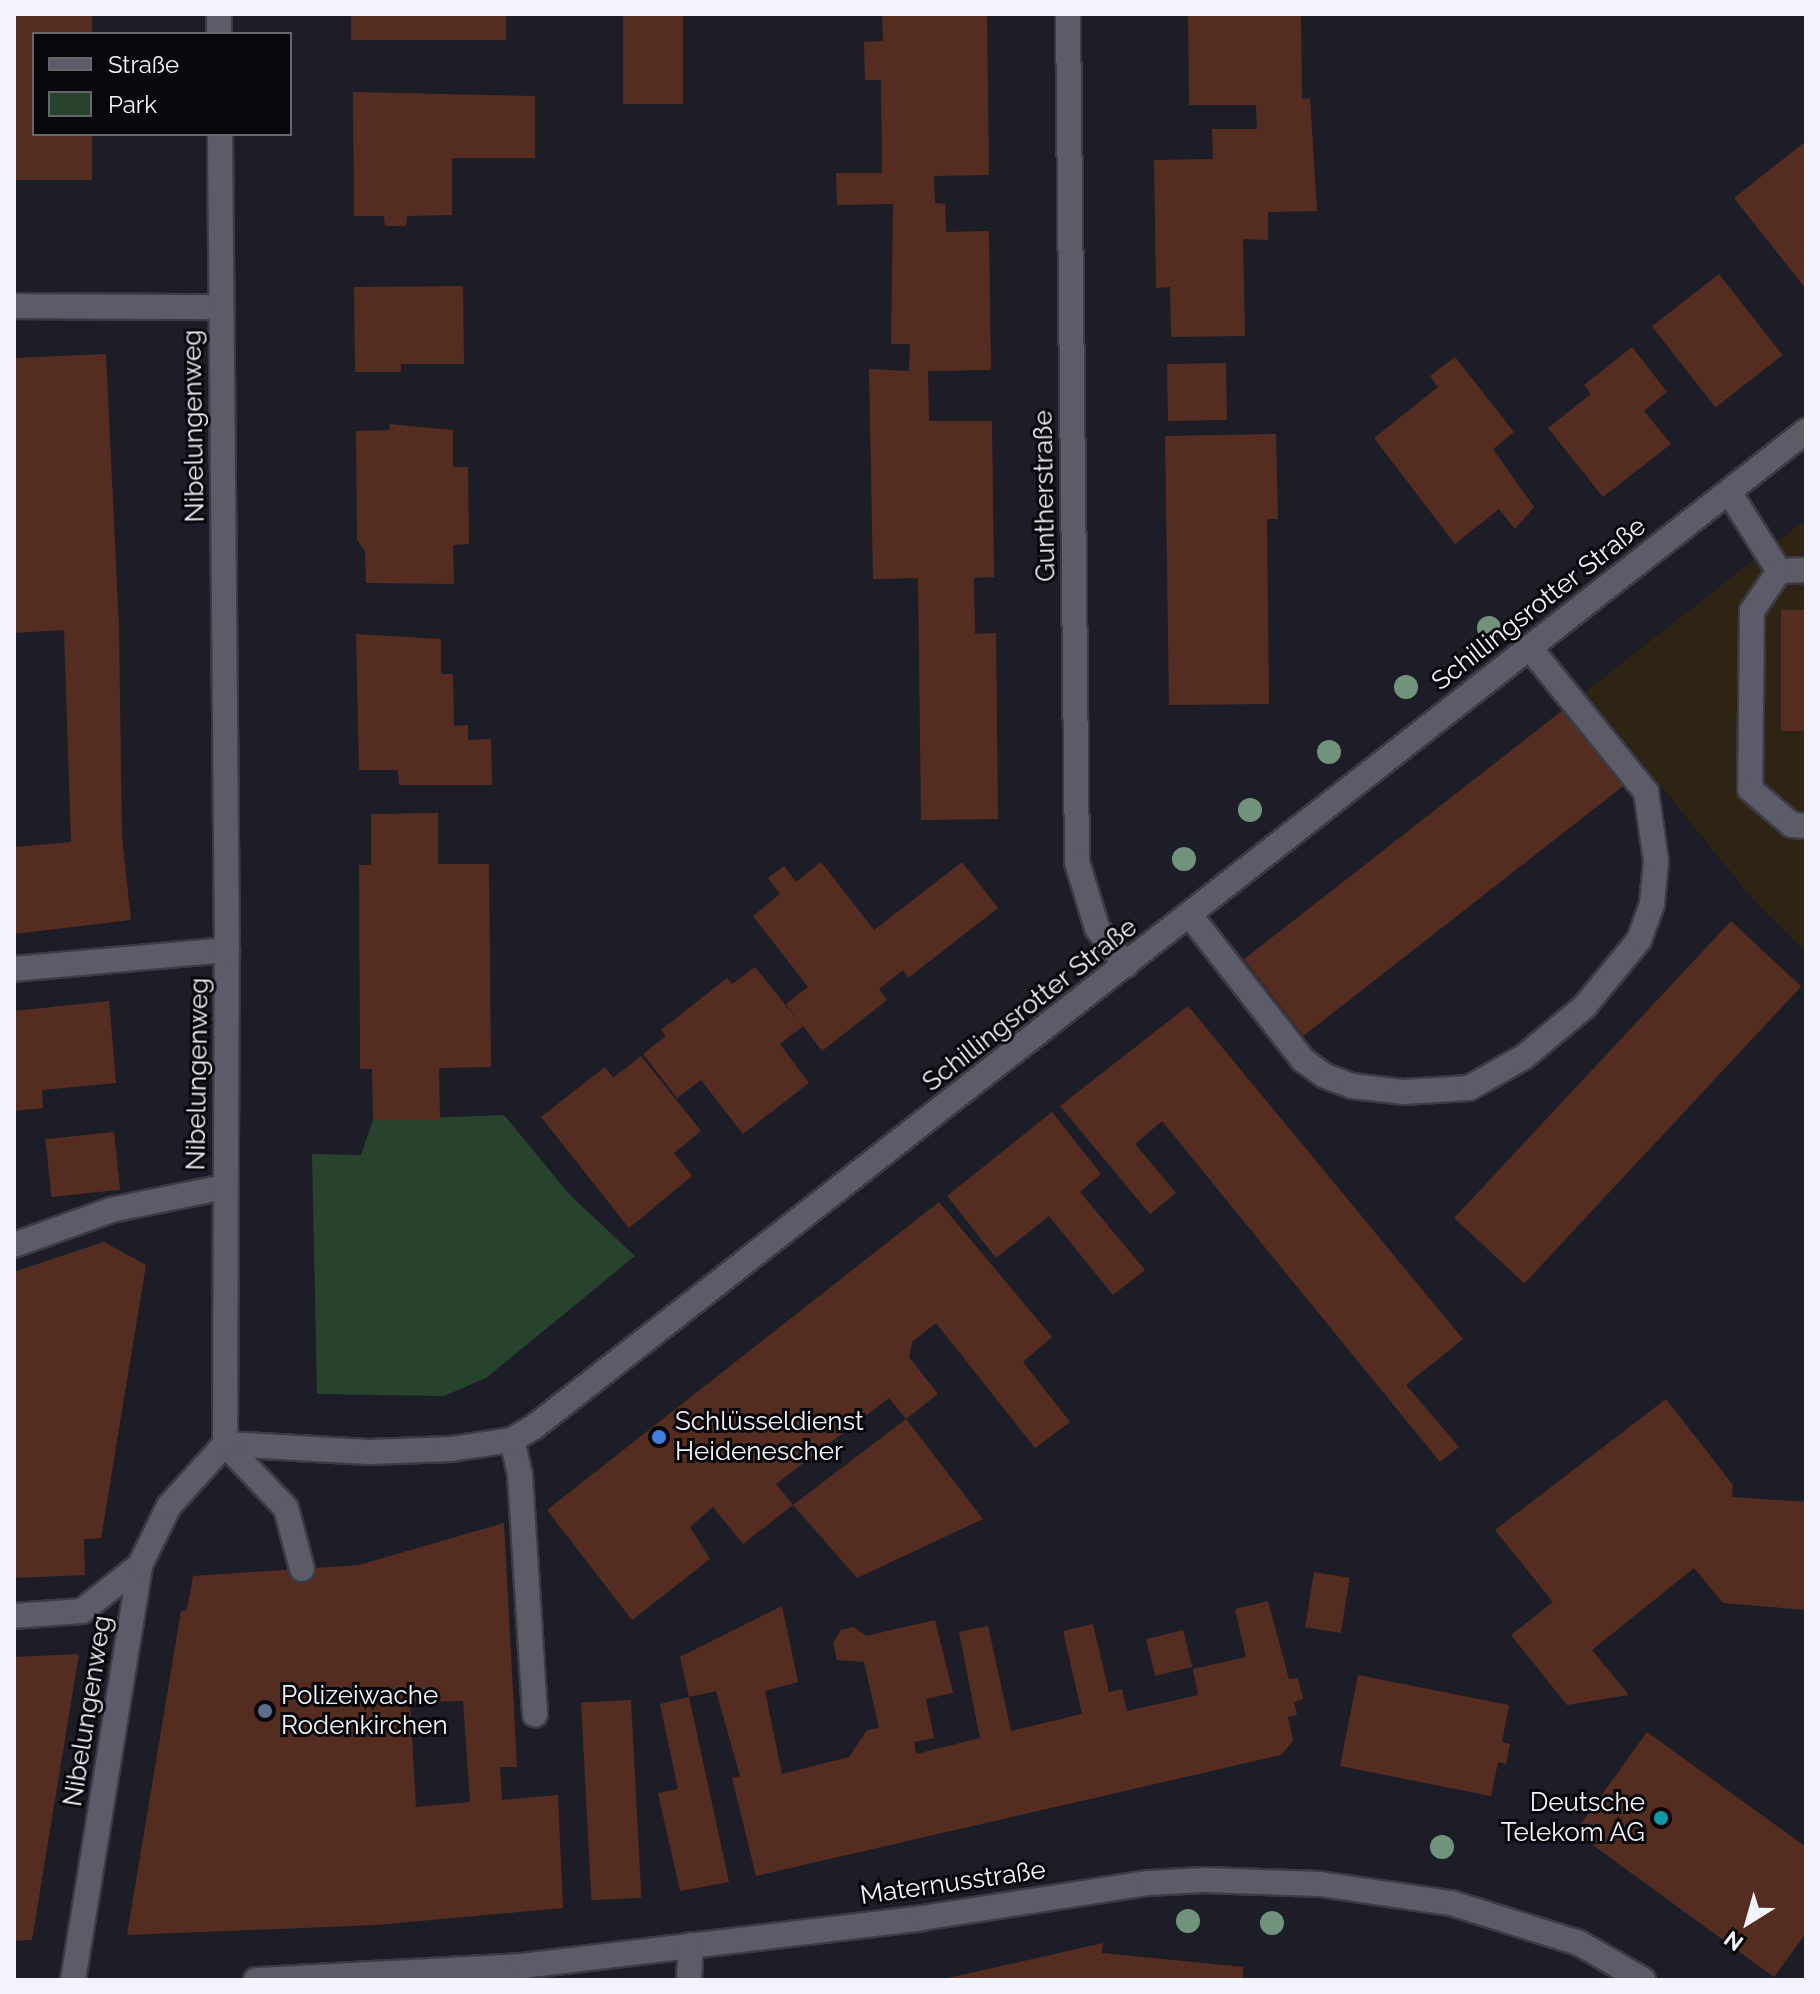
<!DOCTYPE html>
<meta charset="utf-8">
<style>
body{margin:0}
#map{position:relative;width:1820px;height:1994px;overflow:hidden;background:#1d1d28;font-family:Raleway,sans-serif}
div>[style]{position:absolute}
.commercial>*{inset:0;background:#2d2414}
.green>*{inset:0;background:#27432d}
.building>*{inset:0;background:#552d20;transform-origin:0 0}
.roads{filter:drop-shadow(2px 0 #3c3b44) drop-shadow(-2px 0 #3c3b44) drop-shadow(0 2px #3c3b44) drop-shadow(0 -2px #3c3b44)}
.minor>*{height:24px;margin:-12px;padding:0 12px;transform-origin:12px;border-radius:12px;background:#5c5c68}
.trees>*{width:24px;height:24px;margin:-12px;border-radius:50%;background:#71937c}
.dots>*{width:22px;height:22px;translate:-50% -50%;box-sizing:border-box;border:4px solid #08080c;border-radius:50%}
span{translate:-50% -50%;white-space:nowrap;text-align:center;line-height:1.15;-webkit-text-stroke:6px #08080c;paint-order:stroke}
.street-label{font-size:26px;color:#f3f4fb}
.poi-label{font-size:26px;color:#f3f4fb}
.left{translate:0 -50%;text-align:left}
.right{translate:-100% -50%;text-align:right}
.frame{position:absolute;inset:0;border:16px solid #f3f4fb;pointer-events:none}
.legend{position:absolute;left:32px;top:32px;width:260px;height:104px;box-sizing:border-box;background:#08080c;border:2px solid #66666c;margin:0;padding:10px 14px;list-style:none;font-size:24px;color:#f3f4fb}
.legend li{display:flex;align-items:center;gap:16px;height:40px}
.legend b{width:40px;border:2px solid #66666c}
.north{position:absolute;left:1708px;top:1882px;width:80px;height:80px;-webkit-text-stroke:6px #08080c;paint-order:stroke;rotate:217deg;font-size:22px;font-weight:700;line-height:32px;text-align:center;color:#f3f4fb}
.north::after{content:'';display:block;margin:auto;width:28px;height:36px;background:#f3f4fb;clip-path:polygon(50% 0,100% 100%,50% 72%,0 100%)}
</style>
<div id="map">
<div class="commercial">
<div style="clip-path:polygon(1806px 519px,1806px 952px,1755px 902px,1585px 692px)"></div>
</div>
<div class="green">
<div style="clip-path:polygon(504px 1115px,570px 1195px,635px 1256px,486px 1378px,444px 1396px,317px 1394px,312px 1154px,361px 1155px,373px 1120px)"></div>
</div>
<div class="building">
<div style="clip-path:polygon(14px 14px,92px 14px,92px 34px,34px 34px,34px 134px,92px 134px,92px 180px,14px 180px)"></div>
<div style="left:351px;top:14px;width:155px;height:26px"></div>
<div style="left:623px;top:14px;width:60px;height:90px"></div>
<div style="clip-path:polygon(882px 14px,987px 14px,989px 175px,934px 176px,935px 203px,945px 204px,946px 232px,989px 231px,991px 370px,928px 371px,929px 421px,992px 421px,994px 577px,974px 578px,975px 634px,996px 633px,998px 819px,921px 820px,918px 578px,873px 579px,869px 369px,909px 371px,910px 344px,891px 344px,893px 204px,837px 205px,836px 173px,882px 173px,881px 80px,865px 80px,864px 42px,883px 41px)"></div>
<div style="clip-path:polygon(1188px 14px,1301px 14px,1302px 99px,1310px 98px,1317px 211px,1268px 212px,1268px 240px,1243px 239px,1245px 336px,1171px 337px,1170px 287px,1156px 288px,1154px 160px,1213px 159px,1212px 129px,1257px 129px,1256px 105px,1189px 105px)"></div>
<div style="clip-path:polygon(353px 92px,535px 96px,535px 158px,452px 158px,452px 215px,407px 216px,406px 226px,385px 226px,384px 216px,354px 216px)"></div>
<div style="clip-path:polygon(1806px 141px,1806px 289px,1734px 198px)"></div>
<div style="left:1719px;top:274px;width:103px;height:85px;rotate:52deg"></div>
<div style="clip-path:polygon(463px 286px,464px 364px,401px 364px,401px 372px,355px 372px,354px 287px)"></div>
<div style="clip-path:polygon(1632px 347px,1667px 392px,1644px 411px,1671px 444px,1603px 497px,1548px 428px,1591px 394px,1584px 385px)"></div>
<div style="clip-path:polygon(106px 354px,119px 628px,122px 837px,131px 920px,14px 934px,14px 847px,71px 842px,64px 630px,14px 633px,14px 358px)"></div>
<div style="clip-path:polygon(1455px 357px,1514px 432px,1493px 449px,1534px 507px,1515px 529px,1499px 509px,1455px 544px,1374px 438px,1438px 387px,1430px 376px)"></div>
<div style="left:1226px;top:363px;width:57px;height:59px;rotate:89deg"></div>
<div style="clip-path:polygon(389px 424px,453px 430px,453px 467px,468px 467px,469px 544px,453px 545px,454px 584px,366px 583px,365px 551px,357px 540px,356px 431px,390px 430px)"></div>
<div style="clip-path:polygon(1276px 434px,1278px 519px,1267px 519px,1269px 704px,1169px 705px,1165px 436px)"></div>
<div style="left:1781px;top:610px;width:25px;height:121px"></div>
<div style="clip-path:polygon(356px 634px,441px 639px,441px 674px,453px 674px,454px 726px,468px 725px,468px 740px,491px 739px,492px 785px,399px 785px,398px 770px,359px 770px)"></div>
<div style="left:1563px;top:710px;width:97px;height:405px;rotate:52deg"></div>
<div style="clip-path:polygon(438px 813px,438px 864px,489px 864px,491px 1067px,439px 1068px,440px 1120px,373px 1120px,372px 1069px,360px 1069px,359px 865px,371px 865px,371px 814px)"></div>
<div style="clip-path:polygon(821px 862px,874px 930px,962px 862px,998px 908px,908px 978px,903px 970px,879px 989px,887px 1000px,822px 1051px,803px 1026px,780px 1044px,809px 1083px,743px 1134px,701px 1080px,677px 1098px,643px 1054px,666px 1036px,661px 1030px,727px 978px,732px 984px,755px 967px,799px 1022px,786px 1004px,808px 987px,753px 916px,780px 894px,768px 878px,784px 866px,796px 882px)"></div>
<div style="left:1731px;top:921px;width:96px;height:406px;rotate:43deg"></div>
<div style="clip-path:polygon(109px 1001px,116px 1083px,42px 1090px,43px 1108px,14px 1111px,14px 1011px)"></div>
<div style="clip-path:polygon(1188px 1006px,1463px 1339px,1406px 1385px,1459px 1447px,1440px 1462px,1162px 1121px,1135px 1144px,1176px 1193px,1150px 1214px,1060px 1106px)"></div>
<div style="clip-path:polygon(641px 1056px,701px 1131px,674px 1153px,692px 1176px,629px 1228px,541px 1117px,605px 1067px,613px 1078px)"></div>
<div style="clip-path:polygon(1052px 1112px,1101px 1174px,1080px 1192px,1145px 1270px,1113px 1295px,1049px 1216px,996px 1258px,947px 1196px)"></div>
<div style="left:114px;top:1132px;width:58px;height:69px;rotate:84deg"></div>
<div style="clip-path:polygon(939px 1202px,1052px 1337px,1023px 1362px,1070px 1422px,1035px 1448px,936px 1323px,912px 1342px,909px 1357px,938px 1394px,906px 1419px,889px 1398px,776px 1484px,793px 1505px,743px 1544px,713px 1507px,690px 1527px,710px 1559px,632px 1620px,547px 1510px)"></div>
<div style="clip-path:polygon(104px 1242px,146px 1265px,101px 1538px,84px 1539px,85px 1575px,14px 1578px,14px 1272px)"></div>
<div style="clip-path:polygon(1666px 1399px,1733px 1485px,1732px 1497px,1806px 1502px,1806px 1610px,1723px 1603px,1694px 1568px,1592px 1650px,1629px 1695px,1567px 1705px,1511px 1635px,1553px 1602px,1495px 1530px)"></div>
<div style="clip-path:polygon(906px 1419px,983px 1519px,857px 1578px,793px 1505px)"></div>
<div style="clip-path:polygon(evenodd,504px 1523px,517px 1767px,500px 1767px,502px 1800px,558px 1795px,563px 1908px,376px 1925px,127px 1935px,181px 1611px,187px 1610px,193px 1576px,359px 1565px,504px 1523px,463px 1701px,470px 1802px,416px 1807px,410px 1702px,463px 1701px)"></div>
<div style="left:1314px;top:1572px;width:36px;height:56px;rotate:9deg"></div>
<div style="clip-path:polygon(1268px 1601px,1289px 1679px,1298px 1678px,1303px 1699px,1294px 1702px,1297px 1715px,1288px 1717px,1293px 1741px,1281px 1755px,756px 1876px,732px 1778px,740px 1776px,716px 1691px,689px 1697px,680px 1657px,782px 1606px,798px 1682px,765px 1691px,782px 1774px,849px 1757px,867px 1730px,879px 1728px,864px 1662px,837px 1660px,833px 1643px,841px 1630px,854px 1627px,866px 1636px,935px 1620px,953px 1693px,926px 1699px,934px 1738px,914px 1742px,916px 1754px,980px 1738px,959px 1632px,988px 1626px,1011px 1731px,1082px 1714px,1063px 1631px,1093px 1624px,1109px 1692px,1122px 1689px,1127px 1711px,1198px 1695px,1193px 1669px,1246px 1657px,1235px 1609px)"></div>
<div style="left:1183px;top:1630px;width:38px;height:38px;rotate:76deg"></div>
<div style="clip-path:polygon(79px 1654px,32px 1940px,14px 1941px,14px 1657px)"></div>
<div style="clip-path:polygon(1358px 1675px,1509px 1705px,1502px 1742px,1510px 1744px,1506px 1764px,1498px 1762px,1491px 1796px,1340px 1766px)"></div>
<div style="clip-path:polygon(689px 1697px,729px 1882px,680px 1891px,658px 1793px,678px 1789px,660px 1704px)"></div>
<div style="left:631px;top:1700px;width:198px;height:50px;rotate:87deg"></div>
<div style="clip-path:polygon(1647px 1732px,1806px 1847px,1806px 1933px,1774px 1977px,1575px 1832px)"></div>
<div style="clip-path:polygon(1103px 1943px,1102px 1953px,1243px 1967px,1243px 1980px,939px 1980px)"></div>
</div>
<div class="roads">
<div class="minor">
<div style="left:219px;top:14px;width:20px;rotate:90deg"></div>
<div style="left:1068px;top:14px;width:848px;rotate:89.39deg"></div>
<div style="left:1077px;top:862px;width:69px;rotate:73.1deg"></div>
<div style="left:1097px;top:928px;width:47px;rotate:51.9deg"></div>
<div style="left:14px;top:306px;width:207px;rotate:0.3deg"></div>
<div style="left:1729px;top:492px;width:93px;rotate:57.7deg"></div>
<div style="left:1779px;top:571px;width:27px;rotate:-2deg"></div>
<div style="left:1779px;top:571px;width:48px;rotate:124deg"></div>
<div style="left:1752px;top:611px;width:178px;rotate:90.6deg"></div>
<div style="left:1750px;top:789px;width:55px;rotate:40.6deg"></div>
<div style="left:1792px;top:825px;width:14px;rotate:4deg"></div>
<div style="left:1189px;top:914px;width:185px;rotate:52deg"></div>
<div style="left:1303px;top:1060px;width:27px;rotate:36deg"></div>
<div style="left:1325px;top:1076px;width:29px;rotate:20deg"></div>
<div style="left:1352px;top:1086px;width:51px;rotate:6.7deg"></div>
<div style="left:1403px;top:1092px;width:66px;rotate:-3.5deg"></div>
<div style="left:1469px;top:1088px;width:63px;rotate:-29.4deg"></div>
<div style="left:1524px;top:1057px;width:80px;rotate:-39.9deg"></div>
<div style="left:1585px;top:1006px;width:85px;rotate:-50.7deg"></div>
<div style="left:1639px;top:940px;width:38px;rotate:-70deg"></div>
<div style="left:1652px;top:904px;width:43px;rotate:-84.7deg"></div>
<div style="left:1656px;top:861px;width:70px;rotate:-98.2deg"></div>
<div style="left:1646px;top:792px;width:186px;rotate:-128.9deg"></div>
<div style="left:14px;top:969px;width:214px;rotate:-5.1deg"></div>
<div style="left:14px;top:1245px;width:103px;rotate:-19.8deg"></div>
<div style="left:111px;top:1210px;width:116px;rotate:-11.4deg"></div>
<div style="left:512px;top:1440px;width:36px;rotate:77deg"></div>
<div style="left:520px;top:1475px;width:240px;rotate:86.4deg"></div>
<div style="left:225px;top:1444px;width:144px;rotate:3.2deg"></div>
<div style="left:369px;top:1452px;width:82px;rotate:-2.1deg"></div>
<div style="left:451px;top:1449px;width:62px;rotate:-8.4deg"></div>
<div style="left:512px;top:1440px;width:26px;rotate:-31deg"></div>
<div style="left:534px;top:1427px;width:1616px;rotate:-38.06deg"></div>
<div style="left:225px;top:1444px;width:88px;rotate:46.4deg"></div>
<div style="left:286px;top:1508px;width:63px;rotate:75.3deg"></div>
<div style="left:14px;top:1616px;width:68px;rotate:-4.2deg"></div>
<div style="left:82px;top:1611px;width:74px;rotate:-38.4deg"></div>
<div style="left:73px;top:1980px;width:420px;rotate:-80.8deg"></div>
<div style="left:140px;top:1565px;width:66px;rotate:-63.8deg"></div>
<div style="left:169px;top:1506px;width:84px;rotate:-47.9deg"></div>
<div style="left:225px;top:1444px;width:494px;rotate:-89.8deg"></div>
<div style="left:227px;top:950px;width:816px;rotate:-90.49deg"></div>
<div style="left:256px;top:1980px;width:266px;rotate:-3deg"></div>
<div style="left:522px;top:1966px;width:403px;rotate:-6.8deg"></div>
<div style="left:922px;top:1918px;width:229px;rotate:-8.8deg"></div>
<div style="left:1148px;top:1883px;width:56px;rotate:-3.1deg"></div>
<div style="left:1204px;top:1880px;width:116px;rotate:2deg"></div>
<div style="left:1320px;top:1884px;width:132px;rotate:8.3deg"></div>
<div style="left:1451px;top:1903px;width:134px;rotate:17.4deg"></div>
<div style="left:1579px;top:1943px;width:74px;rotate:30deg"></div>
<div style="left:689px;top:1980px;width:35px;rotate:-87deg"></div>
</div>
</div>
<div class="trees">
<div style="left:1489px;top:628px"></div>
<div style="left:1406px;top:687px"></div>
<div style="left:1329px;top:752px"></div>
<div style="left:1250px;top:810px"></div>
<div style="left:1184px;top:859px"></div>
<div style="left:1442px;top:1847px"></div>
<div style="left:1188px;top:1921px"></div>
<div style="left:1272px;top:1923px"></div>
</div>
<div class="dots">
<div style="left:659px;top:1437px;background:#3f7fe0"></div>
<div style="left:265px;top:1711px;background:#5c6f8a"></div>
<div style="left:1661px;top:1818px;background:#0f9aa8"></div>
</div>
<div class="street-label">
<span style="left:194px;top:426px;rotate:-91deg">Nibelungenweg</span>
<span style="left:1045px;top:496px;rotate:-91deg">Guntherstraße</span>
<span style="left:1539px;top:604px;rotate:-38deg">Schillingsrotter Straße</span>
<span style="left:1030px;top:1005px;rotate:-38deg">Schillingsrotter Straße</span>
<span style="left:198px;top:1074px;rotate:-89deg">Nibelungenweg</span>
<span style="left:88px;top:1711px;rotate:-81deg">Nibelungenweg</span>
<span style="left:953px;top:1883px;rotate:-8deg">Maternusstraße</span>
</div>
<div class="poi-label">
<span class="left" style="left:675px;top:1437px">Schlüsseldienst<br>Heidenescher</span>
<span class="left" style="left:281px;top:1711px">Polizeiwache<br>Rodenkirchen</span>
<span class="right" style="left:1645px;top:1818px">Deutsche<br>Telekom AG</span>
</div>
<div class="frame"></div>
<ul class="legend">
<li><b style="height:10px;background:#5c5c68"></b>Straße</li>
<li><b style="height:22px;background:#27432d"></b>Park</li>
</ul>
<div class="north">N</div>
</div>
